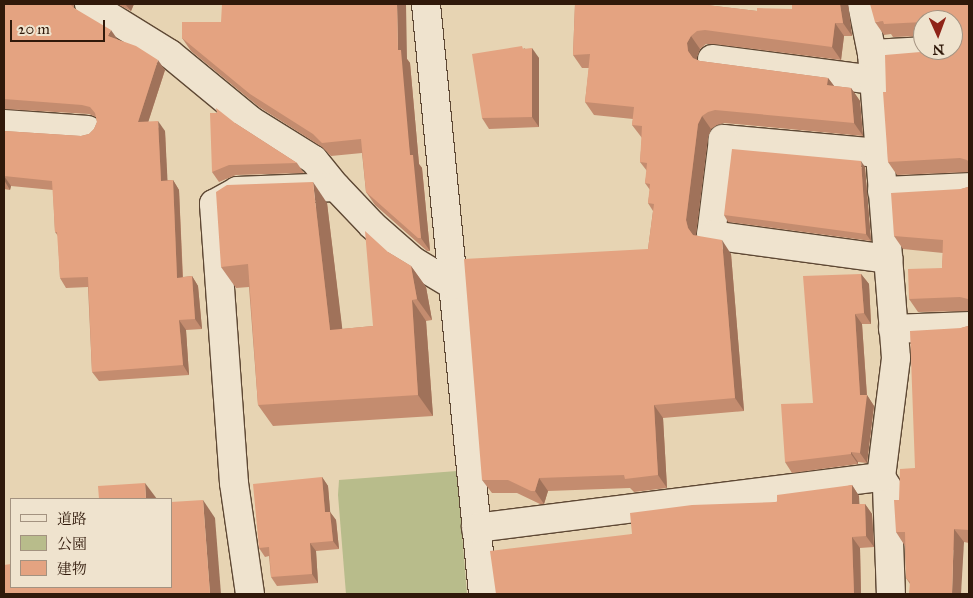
<!DOCTYPE html>
<meta charset="utf-8">
<style>
body{margin:0}
#map{position:relative;width:973px;height:598px;overflow:hidden;background:#e7d4b3;font-family:"IM FELL Great Primer","Noto Serif JP",serif}
div>[style]{position:absolute}
.green>*{inset:0;background:#b8bc8b}
.roads{filter:drop-shadow(1px 0 #5e4834) drop-shadow(-1px 0 #5e4834) drop-shadow(0 1px #5e4834) drop-shadow(0 -1px #5e4834)}
.minor>*{height:28px;margin:-14px;padding:0 14px;transform-origin:14px;border-radius:14px;background:#efe3ce}
.wall>*{inset:0;background:#c48c6f}
.shaded-wall>*{inset:0;background:#a0725a}
.building>*{inset:0;background:#e4a381}
span{translate:-50% -50%;white-space:nowrap;text-align:center;line-height:1.15;-webkit-text-stroke:4px #efe3ce;paint-order:stroke}
.frame{position:absolute;inset:0;border:5px solid #30190a;pointer-events:none}
.legend{position:absolute;left:10px;top:498px;width:162px;height:90px;box-sizing:border-box;background:#efe3ce;border:1px solid #a39280;margin:0;padding:6px 9px;list-style:none;font-size:15px;color:#30190a}
.legend li{display:flex;align-items:center;gap:10px;height:25px}
.legend b{width:25px;border:1px solid #a39280}
.north{position:absolute;left:913px;top:10px;width:50px;height:50px;box-sizing:border-box;background:#efe3ce;border:1px solid #a39280;border-radius:50%;rotate:178deg;font-size:14px;font-weight:700;line-height:20px;text-align:center;color:#30190a}
.north::after{content:'';display:block;margin:auto;width:18px;height:22px;background:#8f2418;clip-path:polygon(50% 0,100% 100%,50% 72%,0 100%)}
.scale{position:absolute;left:10px;top:20px;width:95px;height:22px;box-sizing:border-box;border:2px solid #30190a;border-top:0;padding-left:6px;font-size:15px;line-height:18px;white-space:nowrap;color:#30190a;-webkit-text-stroke:4px #efe3ce;paint-order:stroke}
</style>
<div id="map">
<div class="green">
<div style="clip-path:polygon(457px 471px,467px 594px,346px 594px,338px 495px,339px 480px)"></div>
</div>
<div class="roads">
<div class="minor">
<div style="left:89px;top:4px;width:95px;rotate:31.7deg"></div>
<div style="left:170px;top:54px;width:104px;rotate:39.5deg"></div>
<div style="left:250px;top:120px;width:75px;rotate:32deg"></div>
<div style="left:314px;top:160px;width:35px;rotate:51deg"></div>
<div style="left:426px;top:4px;width:593px;rotate:84.48deg"></div>
<div style="left:872px;top:54px;width:73px;rotate:-3.1deg"></div>
<div style="left:712px;top:59px;width:163px;rotate:7.4deg"></div>
<div style="left:4px;top:124px;width:84px;rotate:4.1deg"></div>
<div style="left:879px;top:153px;width:157px;rotate:-174.9deg"></div>
<div style="left:723px;top:139px;width:97px;rotate:97.1deg"></div>
<div style="left:711px;top:235px;width:179px;rotate:7.7deg"></div>
<div style="left:882px;top:191px;width:87px;rotate:-2.6deg"></div>
<div style="left:893px;top:329px;width:76px;rotate:-2.3deg"></div>
<div style="left:881px;top:477px;width:12px;rotate:59deg"></div>
<div style="left:887px;top:487px;width:107px;rotate:87.9deg"></div>
<div style="left:476px;top:528px;width:408px;rotate:-7.2deg"></div>
<div style="left:881px;top:477px;width:120px;rotate:-82.8deg"></div>
<div style="left:896px;top:358px;width:305px;rotate:-94.5deg"></div>
<div style="left:872px;top:54px;width:51px;rotate:-101.3deg"></div>
<div style="left:250px;top:594px;width:112px;rotate:-98.2deg"></div>
<div style="left:234px;top:483px;width:280px;rotate:-94.1deg"></div>
<div style="left:214px;top:204px;width:26px;rotate:-29deg"></div>
<div style="left:237px;top:191px;width:99px;rotate:-2.3deg"></div>
<div style="left:336px;top:187px;width:52px;rotate:46.5deg"></div>
<div style="left:372px;top:225px;width:55px;rotate:41.3deg"></div>
<div style="left:413px;top:261px;width:47px;rotate:31deg"></div>
</div>
</div>
<div class="wall">
<div style="clip-path:polygon(4px 4px,74px 4px,74px 8px,117px 40px,165px 70px,148px 122px,165px 131px,167px 180px,173px 180px,179px 190px,183px 277px,192px 276px,198px 286px,202px 329px,186px 330px,189px 375px,99px 381px,92px 372px,88px 287px,66px 288px,60px 278px,58px 236px,55px 232px,53px 190px,11px 186px,10px 190px,4px 189px,4px 131px,81px 136px,89px 134px,94px 129px,97px 122px,96px 117px,89px 114px,4px 109px)"></div>
<div style="clip-path:polygon(117px 4px,134px 4px,131px 11px)"></div>
<div style="clip-path:polygon(575px 4px,706px 4px,706px 5px,757px 11px,792px 9px,848px 4px,852px 36px,844px 36px,841px 60px,714px 44px,706px 44px,700px 49px,697px 57px,697px 60px,700px 61px,828px 78px,834px 86px,851px 88px,860px 101px,863px 136px,724px 123px,717px 125px,711px 129px,708px 137px,696px 234px,696px 235px,731px 254px,744px 411px,663px 418px,667px 488px,634px 492px,630px 488px,548px 491px,544px 504px,540px 504px,517px 493px,492px 493px,482px 480px,648px 249px,653px 211px,648px 203px,650px 190px,645px 183px,647px 171px,640px 162px,642px 138px,632px 125px,633px 119px,594px 115px,585px 102px,589px 68px,582px 68px,573px 55px)"></div>
<div style="clip-path:polygon(969px 4px,969px 172px,897px 175px,888px 162px,886px 92px,953px 50px,953px 20px,923px 20px,923px 36px,893px 37px,891px 34px,884px 35px,875px 22px)"></div>
<div style="clip-path:polygon(221px 22px,407px 59px,410px 63px,419px 164px,422px 168px,430px 251px,427px 251px,375px 205px,366px 192px,362px 153px,331px 156px,322px 147px,259px 107px,191px 51px,182px 38px)"></div>
<div style="clip-path:polygon(524px 48px,539px 58px,539px 127px,489px 129px,482px 118px)"></div>
<div style="clip-path:polygon(235px 123px,297px 163px,304px 173px,236px 175px,219px 182px,212px 172px)"></div>
<div style="clip-path:polygon(865px 167px,871px 241px,728px 222px,724px 215px)"></div>
<div style="clip-path:polygon(969px 186px,969px 311px,918px 312px,909px 299px,942px 268px,943px 253px,903px 249px,894px 236px,961px 189px,968px 187px)"></div>
<div style="clip-path:polygon(327px 203px,342px 329px,373px 326px,388px 252px,411px 266px,426px 287px,432px 320px,426px 321px,433px 416px,273px 426px,258px 405px,249px 287px,236px 288px,221px 267px)"></div>
<div style="clip-path:polygon(861px 274px,869px 284px,871px 324px,862px 324px,867px 395px,874px 406px,867px 463px,858px 462px,858px 464px,792px 473px,785px 462px,813px 403px)"></div>
<div style="clip-path:polygon(969px 325px,969px 543px,964px 542px,910px 584px,906px 578px,905px 546px,896px 532px,899px 500px,915px 468px,961px 328px,968px 326px)"></div>
<div style="clip-path:polygon(322px 477px,328px 486px,330px 512px,336px 520px,339px 549px,316px 551px,318px 583px,277px 586px,271px 577px,269px 556px,265px 557px,259px 548px)"></div>
<div style="clip-path:polygon(852px 485px,859px 496px,859px 504px,865px 504px,872px 514px,874px 547px,860px 548px,861px 594px,496px 594px,632px 534px)"></div>
</div>
<div class="shaded-wall">
<div style="clip-path:polygon(125px 4px,134px 4px,131px 11px)"></div>
<div style="clip-path:polygon(397px 4px,406px 4px,407px 59px,410px 63px,419px 164px,422px 168px,430px 251px,421px 238px,410px 155px,398px 50px)"></div>
<div style="clip-path:polygon(840px 4px,848px 4px,852px 36px,843px 23px)"></div>
<div style="clip-path:polygon(835px 23px,844px 36px,841px 60px,832px 47px)"></div>
<div style="clip-path:polygon(111px 30px,118px 40px,108px 36px)"></div>
<div style="clip-path:polygon(691px 36px,700px 49px,697px 57px,697px 65px,688px 51px,687px 43px)"></div>
<div style="clip-path:polygon(532px 48px,539px 58px,539px 127px,532px 117px)"></div>
<div style="clip-path:polygon(158px 60px,165px 70px,145px 132px,138px 122px)"></div>
<div style="clip-path:polygon(828px 78px,838px 91px,827px 85px)"></div>
<div style="clip-path:polygon(851px 88px,860px 101px,863px 136px,854px 123px)"></div>
<div style="clip-path:polygon(702px 116px,711px 129px,708px 137px,696px 234px,697px 241px,688px 228px,686px 220px,698px 124px)"></div>
<div style="clip-path:polygon(158px 121px,165px 131px,168px 190px,161px 181px)"></div>
<div style="clip-path:polygon(861px 161px,865px 167px,871px 241px,866px 234px)"></div>
<div style="clip-path:polygon(4px 176px,11px 186px,10px 190px,4px 180px)"></div>
<div style="clip-path:polygon(173px 180px,179px 190px,183px 287px,177px 278px)"></div>
<div style="clip-path:polygon(313px 182px,327px 203px,345px 351px,330px 330px)"></div>
<div style="clip-path:polygon(722px 240px,731px 254px,744px 411px,735px 398px)"></div>
<div style="clip-path:polygon(411px 266px,426px 287px,432px 320px,417px 299px)"></div>
<div style="clip-path:polygon(861px 274px,869px 284px,871px 324px,864px 313px)"></div>
<div style="clip-path:polygon(192px 276px,198px 286px,202px 329px,195px 319px)"></div>
<div style="clip-path:polygon(412px 300px,426px 321px,433px 416px,418px 395px)"></div>
<div style="clip-path:polygon(855px 314px,862px 324px,867px 398px,867px 395px,874px 406px,867px 463px,860px 453px,860px 395px)"></div>
<div style="clip-path:polygon(179px 320px,186px 330px,189px 375px,183px 365px)"></div>
<div style="clip-path:polygon(654px 405px,663px 418px,667px 488px,658px 475px)"></div>
<div style="clip-path:polygon(851px 452px,858px 462px,858px 464px,851px 454px)"></div>
<div style="clip-path:polygon(322px 477px,328px 486px,331px 521px,325px 512px)"></div>
<div style="clip-path:polygon(539px 478px,548px 491px,544px 504px,535px 491px)"></div>
<div style="clip-path:polygon(145px 483px,157px 499px,146px 499px)"></div>
<div style="clip-path:polygon(852px 485px,859px 496px,860px 515px,852px 504px)"></div>
<div style="clip-path:polygon(203px 500px,215px 518px,221px 594px,210px 594px)"></div>
<div style="clip-path:polygon(865px 504px,872px 514px,874px 547px,866px 536px)"></div>
<div style="clip-path:polygon(330px 512px,336px 520px,339px 549px,333px 541px)"></div>
<div style="clip-path:polygon(954px 529px,964px 542px,961px 594px,952px 594px)"></div>
<div style="clip-path:polygon(852px 537px,860px 548px,861px 594px,854px 594px)"></div>
<div style="clip-path:polygon(310px 543px,316px 551px,318px 583px,312px 574px)"></div>
</div>
<div class="building">
<div style="clip-path:polygon(4px 4px,70px 4px,74px 8px,111px 30px,108px 36px,136px 46px,158px 60px,138px 122px,158px 121px,161px 181px,173px 180px,177px 278px,192px 276px,195px 319px,179px 320px,183px 365px,92px 372px,88px 277px,60px 278px,57px 232px,55px 232px,52px 181px,4px 176px,4px 180px,4px 131px,81px 136px,89px 134px,94px 129px,97px 122px,95px 113px,90px 107px,82px 105px,4px 99px)"></div>
<div style="clip-path:polygon(222px 4px,397px 4px,398px 50px,401px 50px,410px 155px,413px 155px,421px 238px,418px 238px,366px 192px,361px 139px,322px 143px,313px 134px,250px 94px,182px 38px,182px 22px,221px 22px)"></div>
<div style="clip-path:polygon(575px 4px,699px 4px,757px 11px,757px 8px,792px 9px,792px 4px,840px 4px,843px 23px,835px 23px,832px 47px,705px 30px,697px 31px,691px 36px,687px 43px,688px 51px,693px 58px,700px 61px,828px 78px,827px 85px,851px 88px,854px 123px,715px 110px,708px 112px,702px 116px,698px 124px,686px 220px,688px 228px,693px 235px,722px 240px,735px 398px,654px 405px,658px 475px,625px 479px,624px 475px,539px 478px,535px 491px,531px 491px,508px 480px,482px 480px,464px 259px,648px 249px,654px 204px,648px 203px,650px 184px,645px 183px,647px 163px,640px 162px,642px 126px,632px 125px,634px 107px,585px 102px,590px 54px,573px 55px)"></div>
<div style="clip-path:polygon(870px 4px,969px 4px,969px 162px,967px 160px,960px 158px,888px 162px,883px 92px,886px 92px,885px 55px,944px 50px,953px 50px,953px 20px,923px 20px,923px 22px,884px 24px,883px 21px,875px 22px)"></div>
<div style="clip-path:polygon(522px 46px,523px 49px,532px 48px,532px 117px,482px 118px,472px 54px)"></div>
<div style="clip-path:polygon(216px 108px,235px 123px,297px 163px,229px 165px,212px 172px,210px 113px,217px 113px)"></div>
<div style="clip-path:polygon(732px 149px,861px 161px,866px 234px,724px 215px)"></div>
<div style="clip-path:polygon(313px 182px,330px 330px,373px 326px,365px 231px,388px 252px,411px 266px,417px 299px,412px 300px,418px 395px,258px 405px,248px 264px,221px 267px,216px 192px,227px 185px)"></div>
<div style="clip-path:polygon(969px 186px,969px 301px,968px 299px,960px 297px,909px 299px,908px 269px,942px 268px,943px 240px,894px 236px,891px 193px,961px 189px,968px 187px)"></div>
<div style="clip-path:polygon(861px 274px,864px 313px,855px 314px,860px 395px,867px 395px,860px 453px,851px 452px,851px 454px,785px 462px,781px 404px,813px 403px,803px 276px)"></div>
<div style="clip-path:polygon(969px 325px,969px 530px,954px 529px,952px 594px,909px 594px,910px 582px,906px 578px,905px 532px,896px 532px,894px 500px,899px 500px,900px 469px,915px 468px,910px 331px,961px 328px,968px 326px)"></div>
<div style="clip-path:polygon(322px 477px,325px 512px,330px 512px,333px 541px,310px 543px,312px 574px,271px 577px,269px 547px,259px 548px,253px 484px)"></div>
<div style="clip-path:polygon(145px 483px,146px 499px,99px 499px,98px 486px)"></div>
<div style="clip-path:polygon(852px 485px,852px 504px,865px 504px,866px 536px,852px 537px,854px 594px,496px 594px,490px 551px,632px 534px,630px 513px,692px 505px,777px 502px,777px 495px)"></div>
<div style="clip-path:polygon(203px 500px,210px 594px,4px 594px,4px 565px,11px 564px,11px 587px,171px 587px,171px 502px)"></div>
</div>
<div class="frame"></div>
<ul class="legend">
<li><b style="height:6px;background:#efe3ce"></b>道路</li>
<li><b style="height:14px;background:#b8bc8b"></b>公園</li>
<li><b style="height:14px;background:#e4a381"></b>建物</li>
</ul>
<div class="north">N</div>
<div class="scale">20 m</div>
</div>
